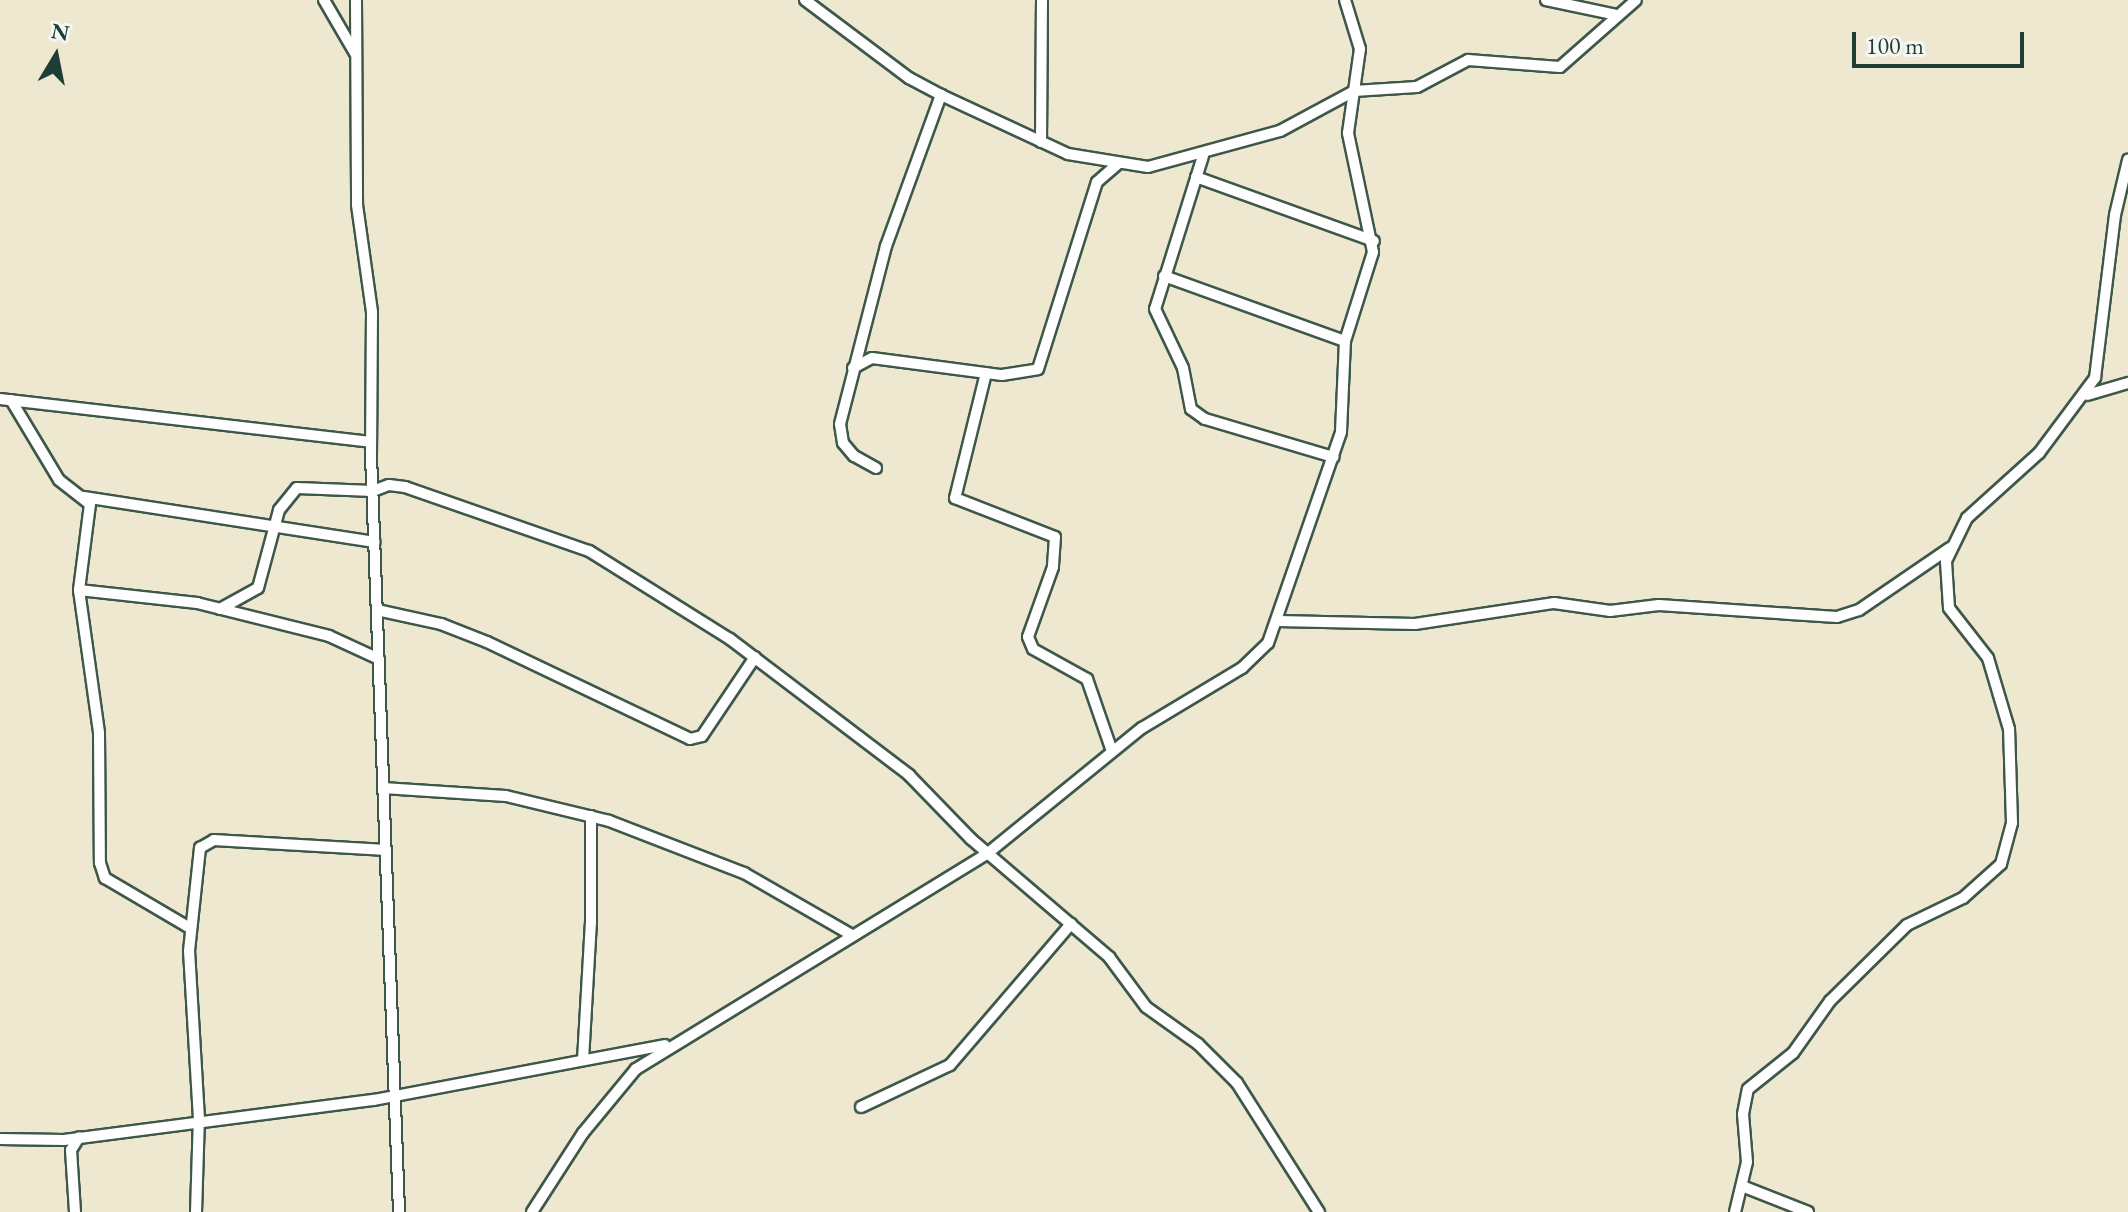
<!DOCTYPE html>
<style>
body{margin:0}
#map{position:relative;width:2128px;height:1212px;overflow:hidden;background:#ede8cf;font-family:"EB Garamond",serif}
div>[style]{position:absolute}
.roads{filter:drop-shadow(2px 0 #3e574b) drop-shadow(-2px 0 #3e574b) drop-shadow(0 2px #3e574b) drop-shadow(0 -2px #3e574b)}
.street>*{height:10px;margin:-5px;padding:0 5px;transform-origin:5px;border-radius:5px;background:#fff}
span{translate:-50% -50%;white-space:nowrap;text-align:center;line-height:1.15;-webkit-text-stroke:7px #f6f6f2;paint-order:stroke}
.north{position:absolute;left:16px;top:16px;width:80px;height:80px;-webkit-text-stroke:6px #f6f6f2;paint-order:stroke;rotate:10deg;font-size:22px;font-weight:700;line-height:32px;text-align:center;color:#1f3d34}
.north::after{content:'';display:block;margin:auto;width:28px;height:36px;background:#1f3d34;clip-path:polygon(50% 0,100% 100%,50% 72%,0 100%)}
.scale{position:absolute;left:1852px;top:32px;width:172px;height:36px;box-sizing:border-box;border:4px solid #1f3d34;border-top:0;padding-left:10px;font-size:24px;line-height:28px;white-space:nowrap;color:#1f3d34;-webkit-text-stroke:6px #f6f6f2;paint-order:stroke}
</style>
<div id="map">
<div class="roads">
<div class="street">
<div style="left:324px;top:0;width:61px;rotate:59.7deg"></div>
<div style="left:356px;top:0;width:205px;rotate:89.7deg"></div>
<div style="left:357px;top:205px;width:108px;rotate:82deg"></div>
<div style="left:372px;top:312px;width:143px;rotate:90.4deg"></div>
<div style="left:371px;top:455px;width:758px;rotate:87.88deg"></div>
<div style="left:805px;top:0;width:130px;rotate:36.9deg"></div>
<div style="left:909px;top:78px;width:36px;rotate:28deg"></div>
<div style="left:941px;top:95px;width:140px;rotate:24.9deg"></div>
<div style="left:1068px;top:154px;width:81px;rotate:9.2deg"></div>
<div style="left:1148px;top:167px;width:137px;rotate:-15.3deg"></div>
<div style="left:1280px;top:131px;width:84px;rotate:-28.4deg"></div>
<div style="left:1354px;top:91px;width:63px;rotate:-3.6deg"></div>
<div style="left:1417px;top:87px;width:58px;rotate:-27.9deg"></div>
<div style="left:1468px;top:60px;width:92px;rotate:4.4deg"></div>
<div style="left:1560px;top:67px;width:101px;rotate:-41.4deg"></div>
<div style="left:1546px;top:0;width:73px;rotate:11.9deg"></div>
<div style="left:1041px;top:142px;width:142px;rotate:-89.6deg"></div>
<div style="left:1203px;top:156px;width:160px;rotate:107.4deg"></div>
<div style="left:1155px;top:309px;width:65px;rotate:64.6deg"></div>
<div style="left:1183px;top:368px;width:42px;rotate:79deg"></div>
<div style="left:1191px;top:409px;width:17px;rotate:36deg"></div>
<div style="left:1205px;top:419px;width:134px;rotate:16.5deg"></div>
<div style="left:1196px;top:177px;width:189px;rotate:19.8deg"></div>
<div style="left:1164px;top:276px;width:192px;rotate:19.8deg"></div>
<div style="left:853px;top:368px;width:21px;rotate:-28deg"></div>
<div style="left:872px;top:358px;width:131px;rotate:7.5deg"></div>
<div style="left:1002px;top:375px;width:36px;rotate:-9deg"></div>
<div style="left:1038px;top:369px;width:196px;rotate:-72.5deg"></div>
<div style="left:1097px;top:182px;width:28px;rotate:-41deg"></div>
<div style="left:986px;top:373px;width:129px;rotate:103.9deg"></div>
<div style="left:955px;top:498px;width:107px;rotate:21.3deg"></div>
<div style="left:1055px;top:537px;width:30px;rotate:94deg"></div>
<div style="left:1053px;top:567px;width:74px;rotate:109.7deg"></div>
<div style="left:1028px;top:637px;width:13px;rotate:67deg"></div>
<div style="left:1033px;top:649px;width:62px;rotate:29.1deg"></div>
<div style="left:1087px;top:679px;width:76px;rotate:70.9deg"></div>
<div style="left:2087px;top:395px;width:43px;rotate:-16.3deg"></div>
<div style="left:0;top:399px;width:373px;rotate:6.6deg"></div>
<div style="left:11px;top:400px;width:93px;rotate:59deg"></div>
<div style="left:59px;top:480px;width:39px;rotate:38deg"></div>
<div style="left:90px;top:504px;width:87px;rotate:97.3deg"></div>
<div style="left:79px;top:590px;width:144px;rotate:82deg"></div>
<div style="left:99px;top:733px;width:130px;rotate:89.6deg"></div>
<div style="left:100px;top:863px;width:16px;rotate:72deg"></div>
<div style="left:105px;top:878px;width:99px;rotate:30.5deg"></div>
<div style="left:876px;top:468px;width:25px;rotate:-151deg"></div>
<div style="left:854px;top:456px;width:17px;rotate:-130deg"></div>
<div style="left:843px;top:443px;width:19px;rotate:-99deg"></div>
<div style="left:840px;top:424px;width:184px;rotate:-75.5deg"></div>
<div style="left:886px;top:246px;width:161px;rotate:-70deg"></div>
<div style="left:84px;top:497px;width:294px;rotate:8.8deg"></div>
<div style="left:79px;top:590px;width:119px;rotate:6.3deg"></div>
<div style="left:197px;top:603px;width:136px;rotate:14deg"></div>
<div style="left:329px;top:636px;width:55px;rotate:24.7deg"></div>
<div style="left:220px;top:609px;width:43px;rotate:-28.9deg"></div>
<div style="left:258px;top:588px;width:81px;rotate:-74.9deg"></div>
<div style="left:279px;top:510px;width:28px;rotate:-51deg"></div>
<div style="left:297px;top:488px;width:76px;rotate:2.3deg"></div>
<div style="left:373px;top:491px;width:17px;rotate:-21deg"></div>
<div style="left:389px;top:485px;width:16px;rotate:7deg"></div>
<div style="left:405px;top:487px;width:195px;rotate:19.2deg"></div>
<div style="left:589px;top:551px;width:166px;rotate:32deg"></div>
<div style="left:730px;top:639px;width:225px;rotate:37.2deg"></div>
<div style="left:909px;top:775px;width:89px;rotate:45.9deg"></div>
<div style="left:971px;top:839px;width:182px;rotate:40.5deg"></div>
<div style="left:1109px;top:957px;width:62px;rotate:53.5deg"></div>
<div style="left:1146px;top:1007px;width:64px;rotate:35.4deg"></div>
<div style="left:1198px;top:1044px;width:55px;rotate:45deg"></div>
<div style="left:1237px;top:1083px;width:153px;rotate:57.6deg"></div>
<div style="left:377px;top:610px;width:66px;rotate:12.3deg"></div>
<div style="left:441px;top:624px;width:49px;rotate:21.4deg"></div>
<div style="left:487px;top:642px;width:225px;rotate:25.5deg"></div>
<div style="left:690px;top:739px;width:12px;rotate:-14deg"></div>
<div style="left:702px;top:736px;width:95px;rotate:-56.1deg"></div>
<div style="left:1278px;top:621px;width:137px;rotate:1.3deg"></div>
<div style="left:1415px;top:624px;width:141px;rotate:-8.6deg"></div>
<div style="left:1554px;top:603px;width:57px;rotate:8.1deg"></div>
<div style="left:1610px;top:611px;width:49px;rotate:-7deg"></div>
<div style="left:1659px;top:605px;width:178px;rotate:3.9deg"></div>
<div style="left:1837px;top:617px;width:23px;rotate:-18deg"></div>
<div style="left:1859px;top:610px;width:110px;rotate:-34.3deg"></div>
<div style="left:383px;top:788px;width:123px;rotate:3.7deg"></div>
<div style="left:506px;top:796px;width:106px;rotate:13.6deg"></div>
<div style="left:609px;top:821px;width:145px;rotate:21.1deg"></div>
<div style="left:744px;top:873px;width:125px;rotate:29.9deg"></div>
<div style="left:583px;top:1060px;width:137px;rotate:-86.7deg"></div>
<div style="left:591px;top:923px;width:107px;rotate:-90deg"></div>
<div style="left:861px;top:1107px;width:98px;rotate:-25.3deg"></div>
<div style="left:950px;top:1065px;width:186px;rotate:-49.4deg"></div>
<div style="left:0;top:1139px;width:64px;rotate:0.9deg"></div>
<div style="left:64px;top:1140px;width:313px;rotate:-7.4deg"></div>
<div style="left:374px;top:1100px;width:296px;rotate:-10.7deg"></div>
<div style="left:1742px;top:1186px;width:71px;rotate:21.5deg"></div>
<div style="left:75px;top:1212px;width:62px;rotate:-93.7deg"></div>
<div style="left:71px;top:1150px;width:15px;rotate:-58deg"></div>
<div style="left:196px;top:1212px;width:93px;rotate:-88.2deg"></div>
<div style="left:199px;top:1119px;width:168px;rotate:-93.4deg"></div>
<div style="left:189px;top:951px;width:104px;rotate:-83.9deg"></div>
<div style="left:200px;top:848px;width:16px;rotate:-30deg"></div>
<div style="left:214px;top:840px;width:172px;rotate:3.3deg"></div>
<div style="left:532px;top:1212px;width:94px;rotate:-57.2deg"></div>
<div style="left:583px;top:1133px;width:83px;rotate:-50.4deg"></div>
<div style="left:636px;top:1069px;width:413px;rotate:-31.5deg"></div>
<div style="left:988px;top:853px;width:198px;rotate:-39.1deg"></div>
<div style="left:1142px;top:728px;width:117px;rotate:-31deg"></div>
<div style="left:1242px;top:668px;width:36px;rotate:-44deg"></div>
<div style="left:1268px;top:643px;width:223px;rotate:-70.9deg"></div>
<div style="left:1341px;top:432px;width:91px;rotate:-87.5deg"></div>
<div style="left:1345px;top:341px;width:93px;rotate:-72.5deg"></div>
<div style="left:1373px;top:252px;width:122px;rotate:-101.9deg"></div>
<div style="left:1348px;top:133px;width:85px;rotate:-81.9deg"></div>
<div style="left:1360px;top:49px;width:51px;rotate:-107deg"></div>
<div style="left:1735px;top:1212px;width:51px;rotate:-76.5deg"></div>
<div style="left:1747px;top:1162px;width:48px;rotate:-94.8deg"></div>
<div style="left:1743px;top:1114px;width:25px;rotate:-79deg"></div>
<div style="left:1748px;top:1089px;width:58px;rotate:-38.7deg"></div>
<div style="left:1793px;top:1053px;width:64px;rotate:-54.6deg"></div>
<div style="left:1830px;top:1001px;width:108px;rotate:-44.6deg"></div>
<div style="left:1907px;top:925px;width:62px;rotate:-25.7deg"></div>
<div style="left:1963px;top:898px;width:51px;rotate:-41.8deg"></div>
<div style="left:2001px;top:864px;width:42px;rotate:-75deg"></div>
<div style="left:2012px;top:823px;width:94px;rotate:-91.8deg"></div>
<div style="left:2009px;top:729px;width:74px;rotate:-106.5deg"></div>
<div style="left:1988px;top:658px;width:63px;rotate:-128deg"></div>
<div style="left:1949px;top:608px;width:47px;rotate:-93.7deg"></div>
<div style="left:1946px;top:561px;width:48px;rotate:-64deg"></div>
<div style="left:1967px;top:518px;width:97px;rotate:-42.1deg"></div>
<div style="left:2039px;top:453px;width:94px;rotate:-53.3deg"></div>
<div style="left:2095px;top:378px;width:164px;rotate:-83deg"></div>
<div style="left:2115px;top:215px;width:57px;rotate:-76.7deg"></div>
</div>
</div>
<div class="north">N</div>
<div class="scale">100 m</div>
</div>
